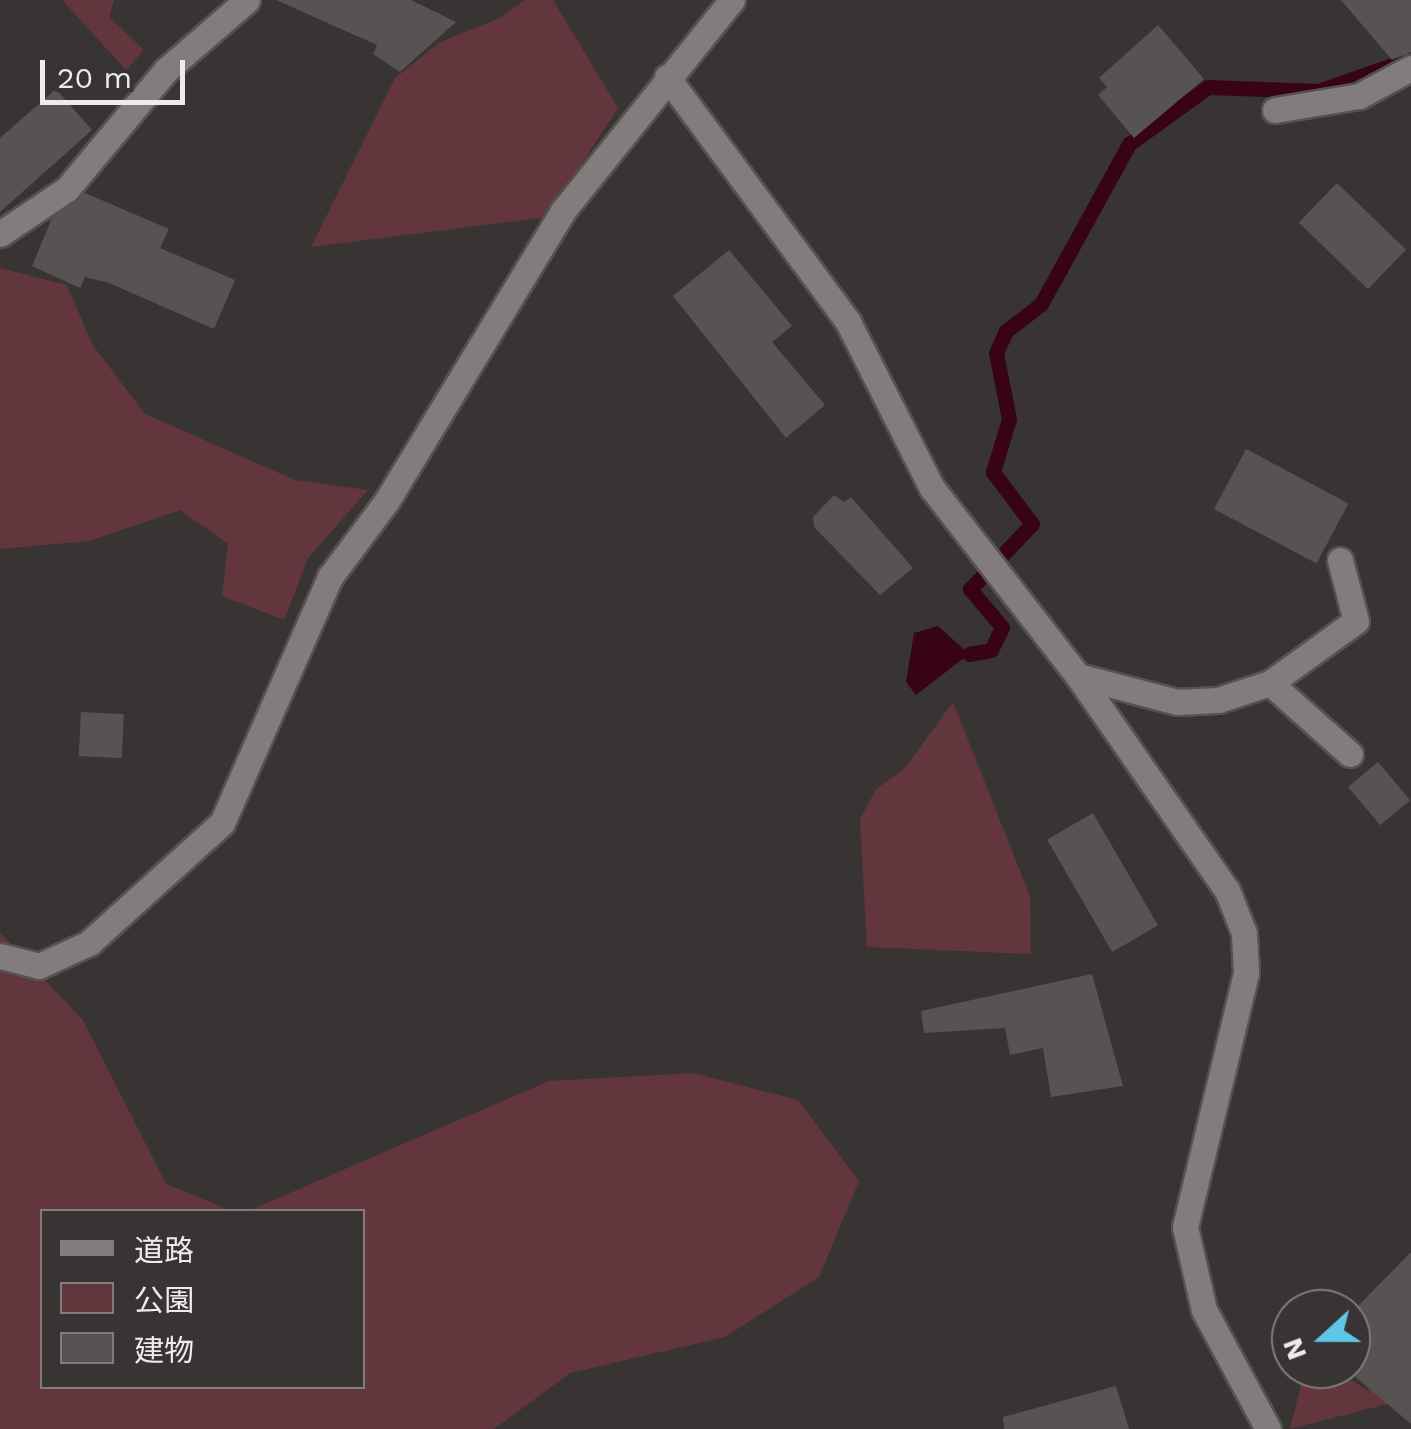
<!DOCTYPE html>
<meta charset="utf-8">
<style>
body{margin:0}
#map{position:relative;width:1411px;height:1429px;overflow:hidden;background:#393434;font-family:"Work Sans","Noto Sans JP",sans-serif}
div>[style]{position:absolute}
.green>*{inset:0;background:#63353d}
.water>*{inset:0;background:#380413}
.stream>*{height:15px;margin:-7.5px;padding:0 7.5px;transform-origin:7.5px;border-radius:7.5px;background:#380413}
.building>*{inset:0;background:#585353;transform-origin:0 0}
.roads{filter:drop-shadow(2px 0 #565152) drop-shadow(-2px 0 #565152) drop-shadow(0 2px #565152) drop-shadow(0 -2px #565152)}
.minor>*{height:25px;margin:-12.5px;padding:0 12.5px;transform-origin:12.5px;border-radius:12.5px;background:#827c7c}
span{translate:-50% -50%;white-space:nowrap;text-align:center;line-height:1.15;-webkit-text-stroke:9px #393434;paint-order:stroke}
.legend{position:absolute;left:40px;top:1209px;width:325px;height:180px;box-sizing:border-box;background:#393434;border:2px solid #817d7d;margin:0;padding:12px 18px;list-style:none;font-size:30px;color:#eeebeb}
.legend li{display:flex;align-items:center;gap:20px;height:50px}
.legend b{width:50px;border:2px solid #817d7d}
.north{position:absolute;left:1271px;top:1289px;width:100px;height:100px;box-sizing:border-box;background:#393434;border:2px solid #817d7d;border-radius:50%;rotate:249deg;font-size:28px;font-weight:700;line-height:40px;text-align:center;color:#eeebeb}
.north::after{content:'';display:block;margin:auto;width:35px;height:45px;background:#5cc7e7;clip-path:polygon(50% 0,100% 100%,50% 72%,0 100%)}
.scale{position:absolute;left:40px;top:60px;width:145px;height:45px;box-sizing:border-box;border:5px solid #eeebeb;border-top:0;padding-left:12px;font-size:30px;line-height:35px;white-space:nowrap;color:#eeebeb;-webkit-text-stroke:8px #393434;paint-order:stroke}
</style>
<div id="map">
<div class="green">
<div style="clip-path:polygon(62px 0,114px 0,109px 17px,144px 50px,126px 70px)"></div>
<div style="clip-path:polygon(525px 0,553px 0,618px 108px,547px 217px,311px 247px,395px 78px,440px 42px,502px 17px)"></div>
<div style="clip-path:polygon(0 268px,67px 285px,92px 344px,145px 414px,295px 480px,368px 490px,308px 558px,284px 620px,222px 596px,228px 544px,180px 510px,89px 541px,0 549px)"></div>
<div style="clip-path:polygon(953px 702px,1030px 896px,1031px 954px,867px 947px,860px 819px,876px 789px,905px 768px)"></div>
<div style="clip-path:polygon(0 933px,83px 1020px,166px 1184px,232px 1211px,42px 1212px,42px 1386px,362px 1386px,362px 1212px,248px 1211px,549px 1081px,693px 1073px,798px 1100px,859px 1181px,819px 1277px,725px 1337px,570px 1373px,494px 1429px,0 1429px)"></div>
<div style="clip-path:polygon(1411px 1351px,1395px 1402px,1290px 1429px,1305px 1369px,1334px 1369px,1367px 1390px)"></div>
</div>
<div class="water">
<div style="clip-path:polygon(938px 626px,969px 654px,916px 695px,906px 682px,914px 633px)"></div>
</div>
<div class="stream">
<div style="left:969px;top:654px;width:22px;rotate:-10deg"></div>
<div style="left:991px;top:650px;width:25px;rotate:-64deg"></div>
<div style="left:1002px;top:627px;width:50px;rotate:-130.1deg"></div>
<div style="left:970px;top:589px;width:90px;rotate:-46.4deg"></div>
<div style="left:1032px;top:524px;width:65px;rotate:-126.9deg"></div>
<div style="left:993px;top:472px;width:55px;rotate:-73.2deg"></div>
<div style="left:1009px;top:419px;width:67px;rotate:-101.1deg"></div>
<div style="left:996px;top:353px;width:24px;rotate:-66deg"></div>
<div style="left:1006px;top:331px;width:44px;rotate:-37.6deg"></div>
<div style="left:1041px;top:304px;width:183px;rotate:-61.2deg"></div>
<div style="left:1129px;top:144px;width:97px;rotate:-35.8deg"></div>
<div style="left:1208px;top:87px;width:110px;rotate:2.1deg"></div>
<div style="left:1318px;top:91px;width:88px;rotate:-19.3deg"></div>
</div>
<div class="building">
<div style="clip-path:polygon(276px 0,411px 0,456px 22px,400px 72px,373px 54px,377px 45px)"></div>
<div style="clip-path:polygon(1341px 0,1411px 0,1411px 52px,1392px 60px)"></div>
<div style="clip-path:polygon(1158px 25px,1204px 79px,1134px 138px,1098px 95px,1107px 87px,1099px 78px)"></div>
<div style="clip-path:polygon(56px 89px,92px 130px,0 212px,0 138px)"></div>
<div style="left:1337px;top:183px;width:96px;height:55px;rotate:44deg"></div>
<div style="clip-path:polygon(85px 193px,169px 229px,160px 248px,235px 280px,214px 329px,109px 283px,85px 277px,80px 288px,32px 266px,52px 218px)"></div>
<div style="clip-path:polygon(729px 250px,792px 326px,772px 342px,825px 405px,786px 438px,673px 296px)"></div>
<div style="left:1246px;top:449px;width:116px;height:68px;rotate:28deg"></div>
<div style="clip-path:polygon(834px 495px,844px 502px,851px 497px,913px 568px,880px 595px,814px 527px,813px 517px)"></div>
<div style="left:81px;top:712px;width:43px;height:44px;rotate:3deg"></div>
<div style="left:1378px;top:762px;width:50px;height:39px;rotate:50deg"></div>
<div style="left:1093px;top:813px;width:130px;height:53px;rotate:60deg"></div>
<div style="clip-path:polygon(1092px 974px,1123px 1086px,1051px 1097px,1043px 1048px,1010px 1055px,1005px 1028px,924px 1033px,921px 1011px)"></div>
<div style="clip-path:polygon(1411px 1252px,1411px 1424px,1346px 1369px,1351px 1309px,1343px 1309px,1350px 1302px,1356px 1308px)"></div>
<div style="clip-path:polygon(1116px 1386px,1129px 1429px,1004px 1429px,1003px 1417px)"></div>
</div>
<div class="roads">
<div class="minor">
<div style="left:667px;top:77px;width:305px;rotate:53.5deg"></div>
<div style="left:848px;top:322px;width:186px;rotate:63.2deg"></div>
<div style="left:932px;top:488px;width:238px;rotate:52.2deg"></div>
<div style="left:1078px;top:676px;width:261px;rotate:55.2deg"></div>
<div style="left:1227px;top:890px;width:46px;rotate:68.4deg"></div>
<div style="left:1244px;top:933px;width:40px;rotate:87.1deg"></div>
<div style="left:1246px;top:973px;width:261px;rotate:103.5deg"></div>
<div style="left:1185px;top:1227px;width:85px;rotate:77.1deg"></div>
<div style="left:1204px;top:1310px;width:135px;rotate:61.7deg"></div>
<div style="left:1275px;top:110px;width:85px;rotate:-9.5deg"></div>
<div style="left:1359px;top:96px;width:59px;rotate:-28.3deg"></div>
<div style="left:0;top:234px;width:81px;rotate:-33.9deg"></div>
<div style="left:67px;top:189px;width:155px;rotate:-50.2deg"></div>
<div style="left:166px;top:70px;width:107px;rotate:-40.8deg"></div>
<div style="left:1078px;top:676px;width:102px;rotate:14.7deg"></div>
<div style="left:1177px;top:702px;width:41px;rotate:-2.8deg"></div>
<div style="left:1218px;top:700px;width:55px;rotate:-18.1deg"></div>
<div style="left:1270px;top:683px;width:106px;rotate:-35.8deg"></div>
<div style="left:1356px;top:621px;width:63px;rotate:-104.7deg"></div>
<div style="left:1270px;top:683px;width:107px;rotate:41.6deg"></div>
<div style="left:0;top:956px;width:40px;rotate:14.4deg"></div>
<div style="left:39px;top:966px;width:55px;rotate:-24.7deg"></div>
<div style="left:89px;top:943px;width:179px;rotate:-42.1deg"></div>
<div style="left:222px;top:823px;width:269px;rotate:-66.3deg"></div>
<div style="left:330px;top:577px;width:94px;rotate:-53.3deg"></div>
<div style="left:386px;top:502px;width:339px;rotate:-58.7deg"></div>
<div style="left:562px;top:212px;width:272px;rotate:-51.3deg"></div>
</div>
</div>
<ul class="legend">
<li><b style="height:12px;background:#827c7c"></b>道路</li>
<li><b style="height:28px;background:#63353d"></b>公園</li>
<li><b style="height:28px;background:#585353"></b>建物</li>
</ul>
<div class="north">N</div>
<div class="scale">20 m</div>
</div>
